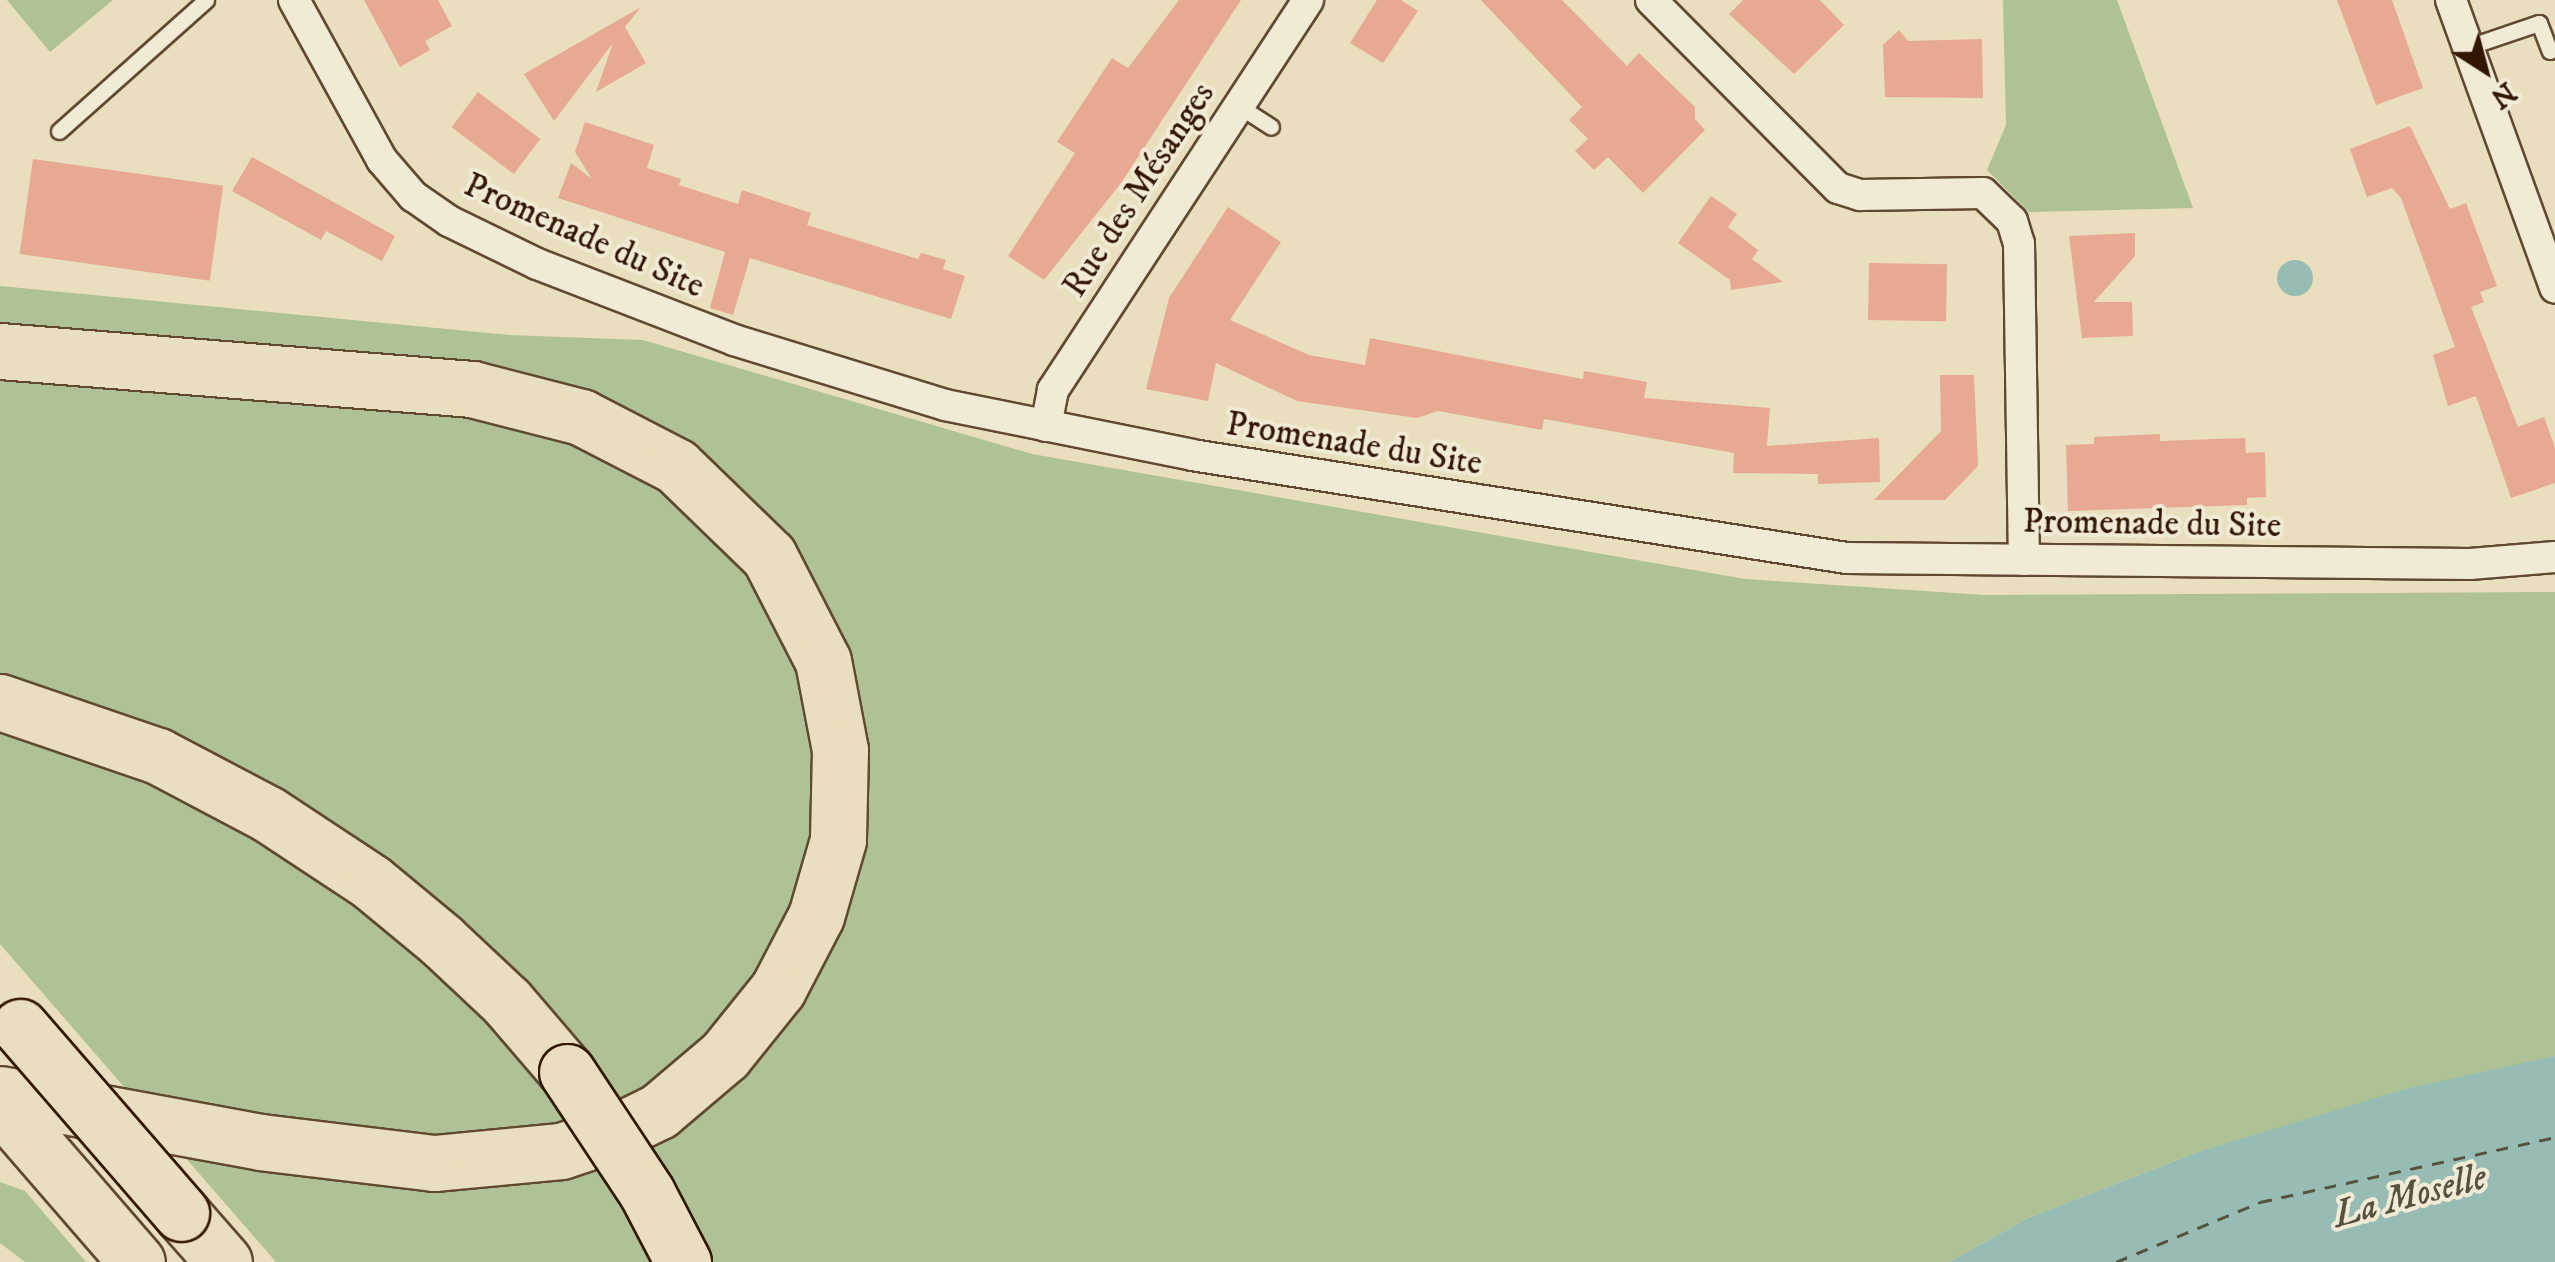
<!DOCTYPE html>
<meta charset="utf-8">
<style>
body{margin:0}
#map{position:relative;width:2555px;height:1262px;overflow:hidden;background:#e9debd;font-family:"IM FELL DW Pica",serif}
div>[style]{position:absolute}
.green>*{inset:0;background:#afc296}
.water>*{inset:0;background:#97bcb4}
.round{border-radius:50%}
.ferry>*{height:2.5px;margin-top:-1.25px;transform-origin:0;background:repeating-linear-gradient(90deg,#575140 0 12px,transparent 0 22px)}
.building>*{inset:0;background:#e7a993;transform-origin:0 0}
.roads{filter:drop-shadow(2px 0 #614931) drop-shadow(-2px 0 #614931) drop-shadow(0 2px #614931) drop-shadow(0 -2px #614931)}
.service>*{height:15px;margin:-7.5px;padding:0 7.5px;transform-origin:7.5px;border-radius:7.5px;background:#f1ead4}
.minor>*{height:30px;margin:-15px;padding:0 15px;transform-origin:15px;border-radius:15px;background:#f1ead4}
.motorway>*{height:55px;margin:-27.5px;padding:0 27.5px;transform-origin:27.5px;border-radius:27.5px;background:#e9debd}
.bridges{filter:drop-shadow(2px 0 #341702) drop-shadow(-2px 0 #341702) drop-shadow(0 2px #341702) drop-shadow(0 -2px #341702)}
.motorway-bridge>*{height:55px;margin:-27.5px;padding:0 27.5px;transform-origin:27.5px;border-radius:27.5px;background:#e9debd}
span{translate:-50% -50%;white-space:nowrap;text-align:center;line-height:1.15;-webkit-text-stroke:8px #f1ead4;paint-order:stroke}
.street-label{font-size:35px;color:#341702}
.water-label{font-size:38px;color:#575140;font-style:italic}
.north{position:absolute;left:2435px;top:20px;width:100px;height:100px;-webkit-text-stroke:8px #f1ead4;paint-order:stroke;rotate:144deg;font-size:28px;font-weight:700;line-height:40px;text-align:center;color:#341702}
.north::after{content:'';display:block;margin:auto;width:35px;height:45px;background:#341702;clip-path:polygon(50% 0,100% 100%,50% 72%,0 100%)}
</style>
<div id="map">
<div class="green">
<div style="clip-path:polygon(7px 0,113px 0,50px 52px)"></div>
<div style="clip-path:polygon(2003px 0,2117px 0,2193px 208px,2029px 212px,1987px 170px,2006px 125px)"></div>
<div style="clip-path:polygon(0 286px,509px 335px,643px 340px,1032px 454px,1745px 579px,1984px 595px,2555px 592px,2555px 1056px,2198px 1152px,2028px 1218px,1949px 1262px,276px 1262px,0 944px)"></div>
<div style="clip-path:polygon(0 1182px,25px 1191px,86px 1262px,25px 1262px,0 1243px)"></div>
</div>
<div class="water">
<div class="round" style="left:2277px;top:260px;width:36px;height:36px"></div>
<div style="clip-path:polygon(2555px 1056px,2555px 1262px,1949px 1262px,2028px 1218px,2198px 1152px,2405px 1089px)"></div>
</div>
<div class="ferry">
<div style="left:2116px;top:1262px;width:156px;rotate:-22.6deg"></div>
<div style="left:2260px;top:1202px;width:302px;rotate:-12.4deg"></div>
</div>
<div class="building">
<div style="clip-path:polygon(364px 0,438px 0,452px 26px,425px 41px,430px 50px,400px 67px)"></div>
<div style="clip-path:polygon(1179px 0,1241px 0,1121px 183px,1044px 280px,1008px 256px,1075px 153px,1057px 142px,1112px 58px,1128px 68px)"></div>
<div style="clip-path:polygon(1377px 0,1401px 0,1418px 11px,1383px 63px,1350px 43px)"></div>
<div style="clip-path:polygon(1481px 0,1562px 0,1627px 66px,1639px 53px,1695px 107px,1695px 119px,1705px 130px,1643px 193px,1608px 157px,1594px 170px,1575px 151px,1588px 139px,1569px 120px,1582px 107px)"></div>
<div style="clip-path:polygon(1743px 0,1820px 0,1844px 25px,1794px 74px,1729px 14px)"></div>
<div style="clip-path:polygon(2337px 0,2392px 0,2423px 88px,2376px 105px)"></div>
<div style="clip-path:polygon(641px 7px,625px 27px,646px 63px,596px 92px,613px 43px,554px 121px,524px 74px)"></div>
<div style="clip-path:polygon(1899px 30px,1908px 41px,1982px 39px,1983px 98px,1885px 97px,1883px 45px)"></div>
<div style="left:478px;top:92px;width:78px;height:44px;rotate:37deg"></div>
<div style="clip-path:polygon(585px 122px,654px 145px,647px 168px,681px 179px,679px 185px,738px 204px,742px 190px,811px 213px,807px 225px,918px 259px,921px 253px,946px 260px,943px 269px,965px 276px,951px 319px,750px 258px,733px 315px,710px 308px,725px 252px,558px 198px,571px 163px,592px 179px,575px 152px)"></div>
<div style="clip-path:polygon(2410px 126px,2450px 209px,2466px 203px,2497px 286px,2480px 292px,2484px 302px,2471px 307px,2518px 427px,2544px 417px,2555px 448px,2555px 483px,2511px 498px,2476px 396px,2448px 406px,2433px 355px,2455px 347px,2401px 198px,2392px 188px,2367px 197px,2350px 149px)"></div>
<div style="clip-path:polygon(252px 157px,395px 236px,382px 261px,326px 231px,321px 240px,232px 191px)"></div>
<div style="left:33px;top:159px;width:192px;height:96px;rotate:8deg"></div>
<div style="clip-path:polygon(1711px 196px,1737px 214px,1728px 227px,1758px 250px,1752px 259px,1783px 282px,1731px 290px,1730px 280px,1678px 243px)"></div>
<div style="clip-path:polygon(1228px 207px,1281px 242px,1230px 320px,1309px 355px,1365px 365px,1370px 338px,1583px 379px,1584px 371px,1647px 382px,1644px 398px,1770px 408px,1767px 446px,1879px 438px,1880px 482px,1818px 484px,1818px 474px,1733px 473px,1734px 453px,1544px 419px,1542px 430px,1438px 411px,1417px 418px,1297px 401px,1216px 363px,1208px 401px,1146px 389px,1169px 298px)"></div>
<div style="clip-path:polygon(2135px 233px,2135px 256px,2094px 302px,2132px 302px,2133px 336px,2082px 338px,2069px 236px)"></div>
<div style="left:1869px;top:263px;width:78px;height:57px;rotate:1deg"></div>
<div style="clip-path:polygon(1940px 375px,1974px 375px,1978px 466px,1945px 500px,1874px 500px,1941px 431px)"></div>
<div style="clip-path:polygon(2160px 434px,2160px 441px,2245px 438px,2246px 453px,2265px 452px,2266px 497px,2247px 498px,2247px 505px,2068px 511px,2066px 445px,2094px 444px,2094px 437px)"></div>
</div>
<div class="roads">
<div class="service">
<div style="left:2468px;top:47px;width:75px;rotate:-18.7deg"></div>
<div style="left:2539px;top:23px;width:30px;rotate:69deg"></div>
<div style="left:1239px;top:106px;width:38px;rotate:33deg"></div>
<div style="left:59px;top:131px;width:197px;rotate:-41.7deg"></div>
</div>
<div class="minor">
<div style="left:294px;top:0;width:183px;rotate:61.2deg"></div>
<div style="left:382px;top:160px;width:48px;rotate:49.3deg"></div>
<div style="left:413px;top:196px;width:44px;rotate:34.8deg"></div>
<div style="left:449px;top:221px;width:98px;rotate:26deg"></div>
<div style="left:537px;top:264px;width:211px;rotate:21.1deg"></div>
<div style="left:734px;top:340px;width:221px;rotate:17.1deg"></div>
<div style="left:945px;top:405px;width:252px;rotate:11.4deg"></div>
<div style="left:1192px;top:455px;width:663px;rotate:8.94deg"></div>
<div style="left:1847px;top:558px;width:623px;rotate:0.55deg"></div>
<div style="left:2470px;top:564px;width:85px;rotate:-4.7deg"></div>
<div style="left:1651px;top:0;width:265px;rotate:45.2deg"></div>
<div style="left:1838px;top:188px;width:23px;rotate:18deg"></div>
<div style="left:1860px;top:195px;width:123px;rotate:-0.9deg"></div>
<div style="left:1983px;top:193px;width:40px;rotate:44deg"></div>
<div style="left:2012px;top:221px;width:24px;rotate:73deg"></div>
<div style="left:2019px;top:244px;width:316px;rotate:89.1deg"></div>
<div style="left:2451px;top:0;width:306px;rotate:70.1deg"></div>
<div style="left:1046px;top:426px;width:37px;rotate:-79deg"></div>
<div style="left:1053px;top:390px;width:466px;rotate:-56.8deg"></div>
</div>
<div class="motorway">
<div style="left:0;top:351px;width:474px;rotate:4.6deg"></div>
<div style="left:472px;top:389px;width:113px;rotate:14.4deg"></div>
<div style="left:581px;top:417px;width:107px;rotate:27.3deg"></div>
<div style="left:676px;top:466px;width:129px;rotate:44.1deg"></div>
<div style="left:769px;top:556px;width:118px;rotate:62.8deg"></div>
<div style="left:823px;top:661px;width:91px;rotate:79.2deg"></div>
<div style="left:840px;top:750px;width:90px;rotate:91.3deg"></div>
<div style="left:838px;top:840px;width:79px;rotate:106.1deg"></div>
<div style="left:816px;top:916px;width:82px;rotate:117.5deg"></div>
<div style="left:778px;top:989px;width:85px;rotate:128.8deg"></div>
<div style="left:725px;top:1055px;width:87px;rotate:139.7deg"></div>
<div style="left:659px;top:1111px;width:52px;rotate:153.9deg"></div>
<div style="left:612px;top:1134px;width:54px;rotate:161.6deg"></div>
<div style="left:561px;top:1151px;width:128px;rotate:174.6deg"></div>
<div style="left:434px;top:1163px;width:174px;rotate:-173.1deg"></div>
<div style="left:261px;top:1142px;width:265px;rotate:-169.6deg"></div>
<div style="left:0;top:702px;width:167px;rotate:18.9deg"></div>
<div style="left:158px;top:756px;width:124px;rotate:27.8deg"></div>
<div style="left:268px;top:814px;width:123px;rotate:33.4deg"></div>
<div style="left:371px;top:882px;width:91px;rotate:39.6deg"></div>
<div style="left:441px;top:940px;width:91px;rotate:43.2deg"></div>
<div style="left:507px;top:1002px;width:92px;rotate:49.4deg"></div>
<div style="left:0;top:1104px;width:209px;rotate:49.1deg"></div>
<div style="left:181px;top:1213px;width:65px;rotate:48.7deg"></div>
</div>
</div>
<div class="bridges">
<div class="motorway-bridge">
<div style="left:20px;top:1027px;width:246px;rotate:49.1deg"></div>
<div style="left:567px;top:1072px;width:145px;rotate:56.5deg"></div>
<div style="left:647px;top:1193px;width:78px;rotate:62.4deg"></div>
</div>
</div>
<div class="street-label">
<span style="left:1139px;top:190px;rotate:-57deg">Rue des Mésanges</span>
<span style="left:584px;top:236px;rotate:24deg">Promenade du Site</span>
<span style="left:1354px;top:444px;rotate:9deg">Promenade du Site</span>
<span style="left:2152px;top:524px;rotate:1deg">Promenade du Site</span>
</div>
<div class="water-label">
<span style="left:2410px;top:1197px;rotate:-15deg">La Moselle</span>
</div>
<div class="north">N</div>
</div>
